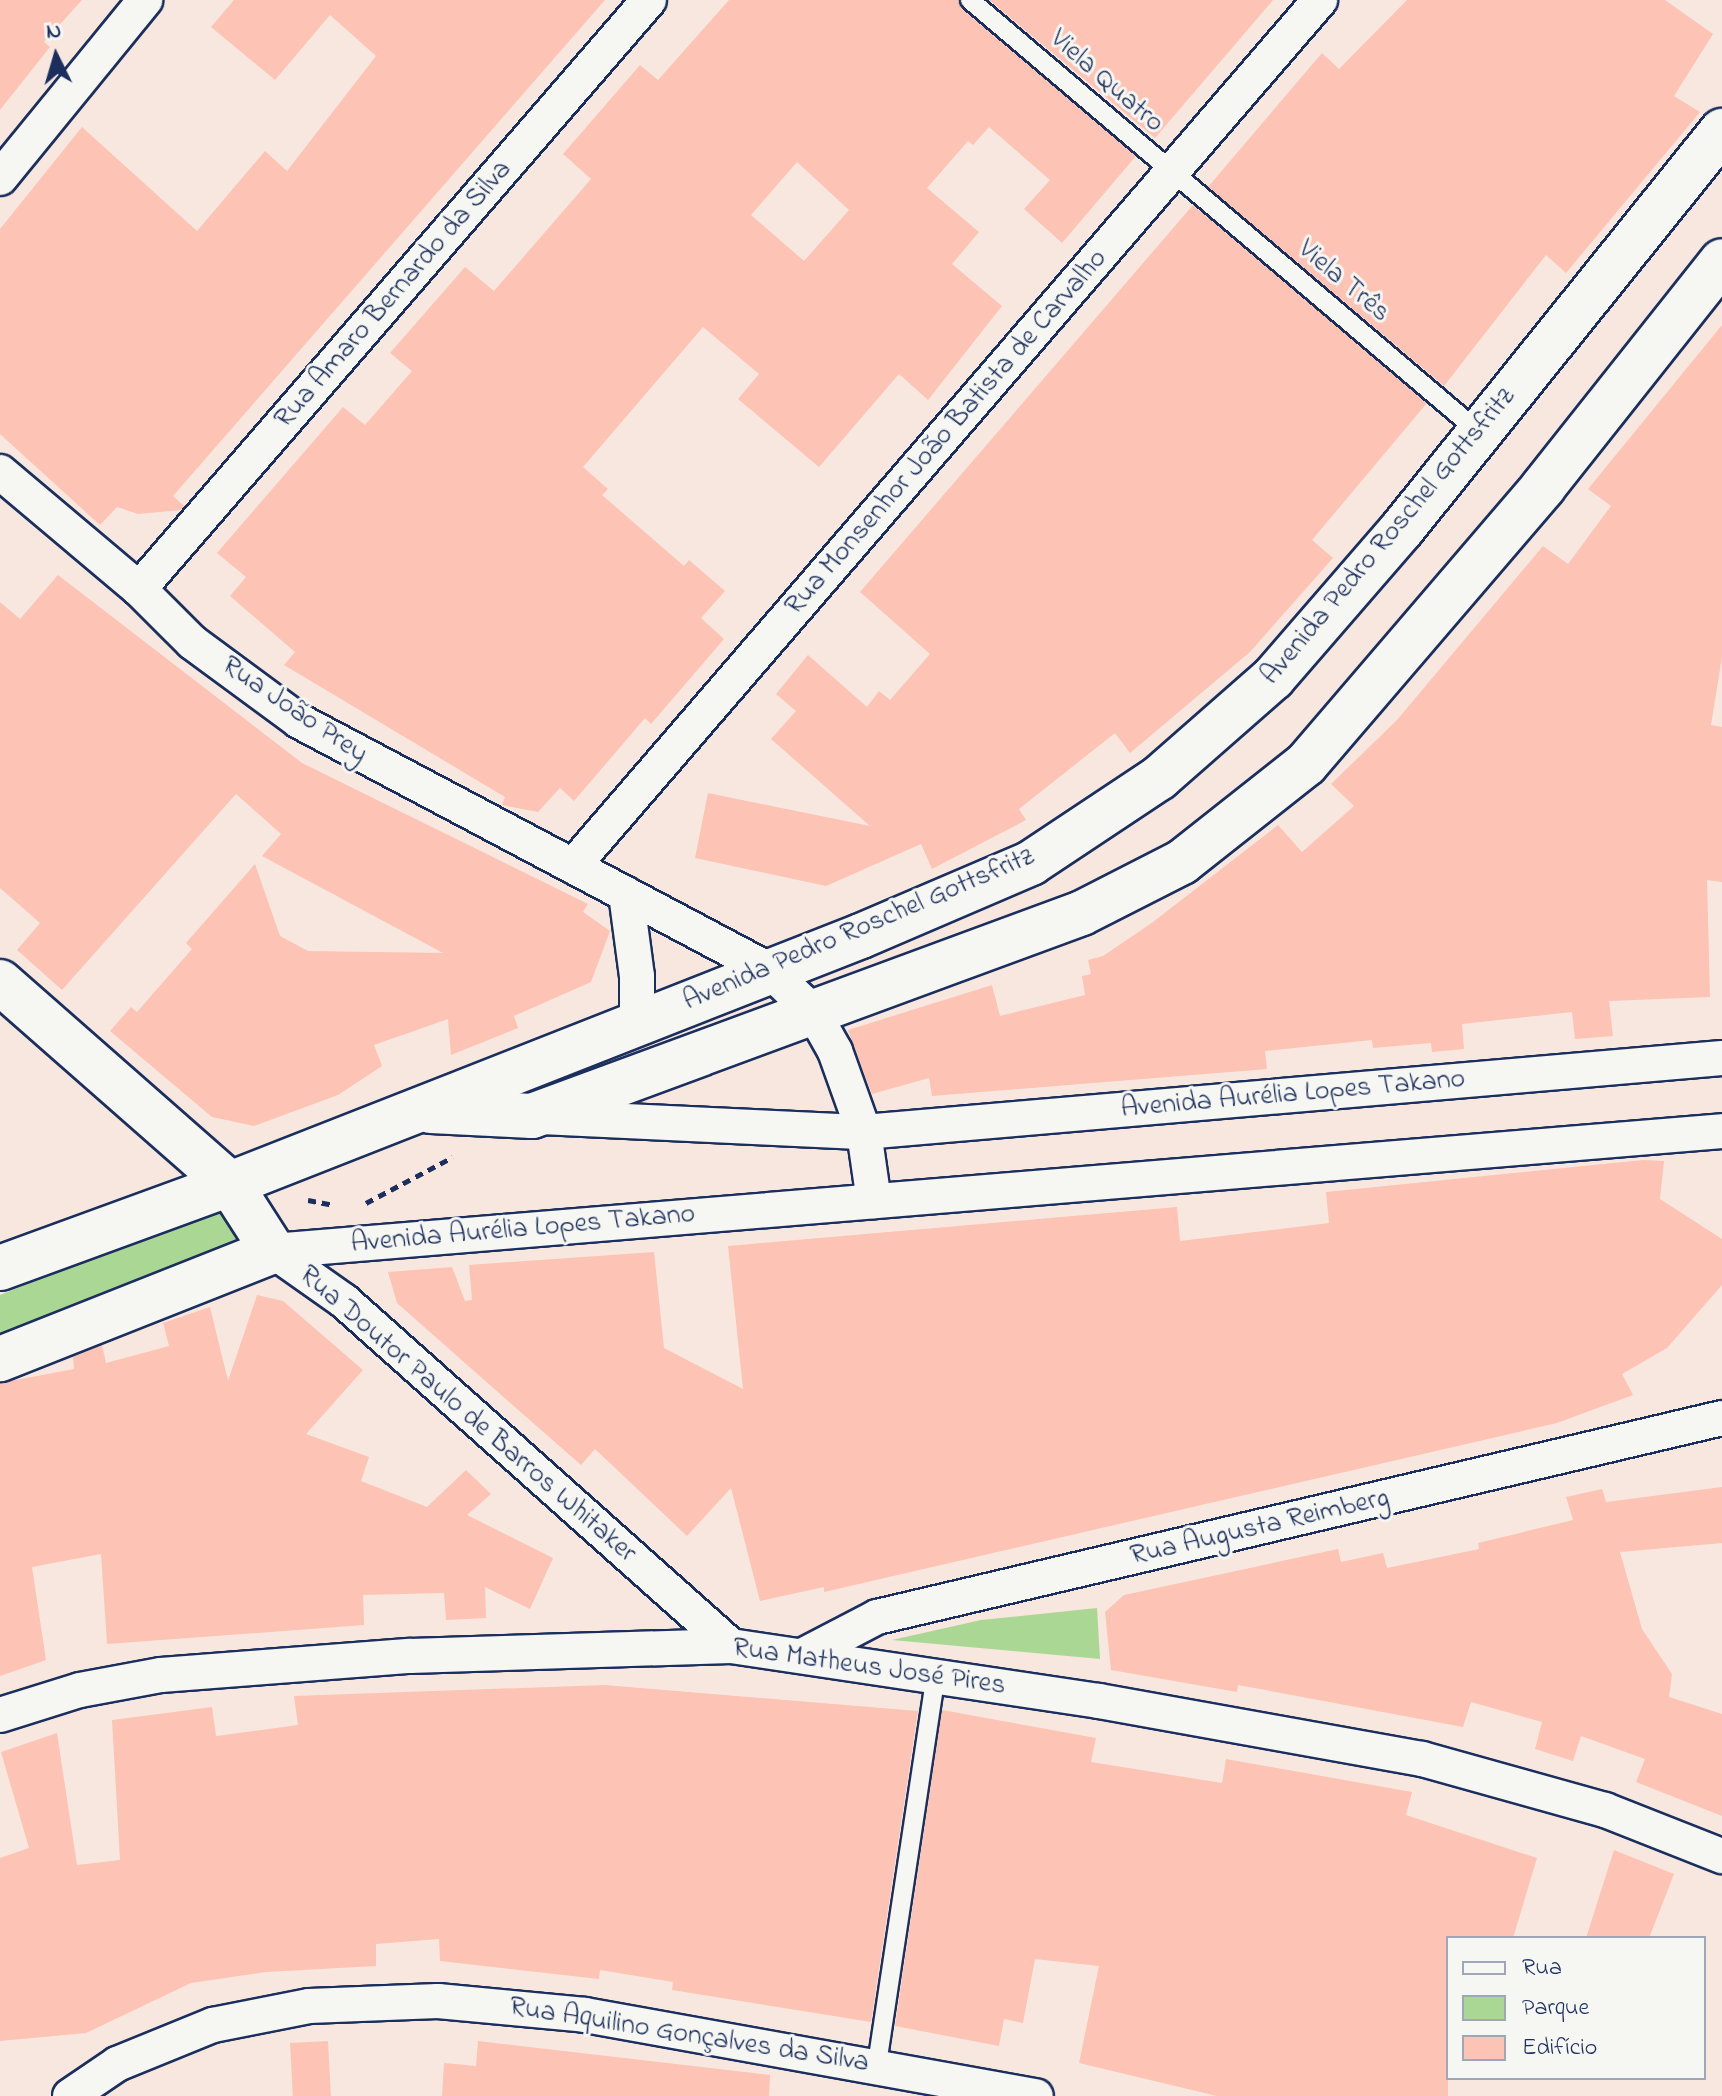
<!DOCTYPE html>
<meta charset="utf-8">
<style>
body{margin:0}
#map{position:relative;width:1722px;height:2096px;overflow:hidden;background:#f8e7df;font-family:"Indie Flower",sans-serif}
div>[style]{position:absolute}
.green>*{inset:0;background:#abd795}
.building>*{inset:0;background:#fdc3b4;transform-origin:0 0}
.path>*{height:5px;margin-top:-2.5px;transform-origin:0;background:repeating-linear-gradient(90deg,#1b2f5e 0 8px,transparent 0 14px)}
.roads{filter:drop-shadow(2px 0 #1b2f5e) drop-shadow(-2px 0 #1b2f5e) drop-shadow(0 2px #1b2f5e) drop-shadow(0 -2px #1b2f5e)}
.lane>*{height:18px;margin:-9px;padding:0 9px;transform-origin:9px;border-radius:9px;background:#f6f6f2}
.street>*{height:34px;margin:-17px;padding:0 17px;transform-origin:17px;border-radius:17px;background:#f6f6f2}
.secondary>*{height:44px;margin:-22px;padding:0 22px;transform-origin:22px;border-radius:22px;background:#f6f6f2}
span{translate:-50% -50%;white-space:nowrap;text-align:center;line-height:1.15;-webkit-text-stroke:6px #f6f6f2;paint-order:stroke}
.street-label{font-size:28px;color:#1b2f5e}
.legend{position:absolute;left:1446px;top:1936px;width:260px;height:144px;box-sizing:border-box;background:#f6f6f2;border:2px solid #9ea6b7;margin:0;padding:10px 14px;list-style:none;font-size:24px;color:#1b2f5e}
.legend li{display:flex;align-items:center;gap:16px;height:40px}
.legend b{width:40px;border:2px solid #9ea6b7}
.north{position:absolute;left:16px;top:16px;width:80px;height:80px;-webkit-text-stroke:6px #f6f6f2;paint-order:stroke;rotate:355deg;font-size:22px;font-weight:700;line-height:32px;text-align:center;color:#1b2f5e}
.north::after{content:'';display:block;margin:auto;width:28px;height:36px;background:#1b2f5e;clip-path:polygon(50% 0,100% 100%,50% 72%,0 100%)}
</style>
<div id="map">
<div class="green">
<div style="clip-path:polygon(212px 1212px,231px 1213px,244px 1232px,241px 1251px,0 1342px,0 1295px)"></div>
<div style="clip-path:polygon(1097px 1608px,1100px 1659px,892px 1640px,981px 1620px)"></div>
</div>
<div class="building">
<div style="clip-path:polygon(0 0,82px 0,44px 42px,50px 47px,0 110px)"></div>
<div style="clip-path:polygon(234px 0,605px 0,173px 496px,184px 506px,181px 510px,138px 514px,117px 507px,100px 525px,0 434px,0 229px,82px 127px,197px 231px,265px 151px,287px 171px,376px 56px,330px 15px,275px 80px,211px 27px)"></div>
<div style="clip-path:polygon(evenodd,729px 0,958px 0,962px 9px,1136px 156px,1062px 243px,1024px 209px,1050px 180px,989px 127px,973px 145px,968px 141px,927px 188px,979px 232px,952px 264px,1002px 306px,928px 400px,899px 374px,819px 467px,738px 399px,759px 374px,703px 327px,583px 467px,608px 489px,602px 495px,684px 566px,689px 560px,725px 591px,701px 618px,724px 639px,651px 724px,645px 718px,574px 801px,560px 788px,538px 812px,502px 805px,505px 797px,284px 665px,295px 652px,230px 596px,246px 577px,217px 553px,343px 407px,365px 425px,412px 371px,390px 353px,465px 267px,494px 291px,591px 179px,563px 154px,640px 65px,658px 80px,729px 0,797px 162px,849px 210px,804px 261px,751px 215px,797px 162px)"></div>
<div style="clip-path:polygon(989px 0,1273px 0,1155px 138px)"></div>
<div style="clip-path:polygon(1407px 0,1665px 0,1713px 34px,1674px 96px,1700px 112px,1566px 273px,1546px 255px,1444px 386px,1208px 187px,1322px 53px,1339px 69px)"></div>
<div style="clip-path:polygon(1193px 205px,1427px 403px,1312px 540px,1333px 558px,1250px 652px,1130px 753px,1115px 733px,1019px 809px,1026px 820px,932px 869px,921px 844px,826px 886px,695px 858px,708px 793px,870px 826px,771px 739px,796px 711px,776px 694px,808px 655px,867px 707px,879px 691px,890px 700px,930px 654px,860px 592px)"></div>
<div style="clip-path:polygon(1722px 325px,1722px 657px,1711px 725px,1722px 727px,1722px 882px,1707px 880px,1710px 997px,1609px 1001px,1613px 1036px,1575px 1039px,1572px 1012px,1462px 1024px,1464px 1049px,1432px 1052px,1431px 1043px,1373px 1048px,1372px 1040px,1265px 1051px,1267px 1069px,932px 1096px,929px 1078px,872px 1094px,848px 1030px,992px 985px,1000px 1016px,1085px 995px,1082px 976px,1091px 974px,1088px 960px,1103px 956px,1153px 922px,1278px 825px,1302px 852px,1354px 806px,1331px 784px,1397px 720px,1543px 546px,1568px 564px,1611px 506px,1588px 489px)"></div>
<div style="clip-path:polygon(58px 575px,302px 763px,588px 904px,583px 912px,610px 931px,591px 982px,514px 1016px,518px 1028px,451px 1055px,448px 1019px,374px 1045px,382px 1066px,338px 1095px,254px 1126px,212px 1117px,110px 1031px,131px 1007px,137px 1012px,192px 949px,186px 943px,255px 864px,280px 936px,308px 951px,443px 953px,262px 856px,281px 834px,236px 794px,62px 990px,17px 950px,40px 923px,0 888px,0 602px,20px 619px)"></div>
<div style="clip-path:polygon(1643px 1160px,1664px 1161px,1660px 1199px,1722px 1239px,1722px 1285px,1667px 1348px,1622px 1374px,1633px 1395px,1557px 1423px,824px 1592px,824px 1587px,760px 1601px,731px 1488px,687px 1536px,595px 1449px,581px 1465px,516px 1408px,397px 1303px,388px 1272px,452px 1267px,465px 1301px,472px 1300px,469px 1265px,654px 1252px,664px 1348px,743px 1389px,728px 1246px,1177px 1207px,1180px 1241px,1329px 1223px,1326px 1192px)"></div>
<div style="clip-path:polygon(257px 1295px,283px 1301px,363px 1370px,306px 1434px,369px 1457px,361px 1481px,427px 1507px,466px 1470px,491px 1494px,467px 1515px,553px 1558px,530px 1609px,485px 1587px,486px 1618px,446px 1620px,444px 1593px,363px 1595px,364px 1625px,107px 1644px,101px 1554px,32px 1567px,46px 1660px,0 1676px,0 1383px,74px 1369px,73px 1357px,102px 1345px,106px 1363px,169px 1346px,163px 1323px,210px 1307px,228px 1381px)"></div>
<div style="clip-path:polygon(1722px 1487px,1722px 1543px,1620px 1552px,1642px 1629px,1672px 1674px,1669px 1697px,1722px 1714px,1722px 1816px,1636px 1782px,1645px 1759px,1581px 1736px,1573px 1761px,1535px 1749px,1542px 1722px,1471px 1702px,1463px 1727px,1238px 1685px,1237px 1692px,1111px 1670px,1105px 1612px,1124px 1595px,1338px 1549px,1341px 1562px,1383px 1553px,1387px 1568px,1479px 1549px,1478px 1543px,1573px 1520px,1566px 1497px,1602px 1489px,1606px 1502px)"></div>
<div style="clip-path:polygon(605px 1685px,918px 1711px,871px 2022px,672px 1990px,673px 1982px,600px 1970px,599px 1979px,440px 1961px,439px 1939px,376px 1944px,376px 1966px,266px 1972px,191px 1983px,86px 2033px,0 2041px,0 1858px,29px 1848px,1px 1752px,57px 1733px,77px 1865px,120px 1860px,112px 1720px,212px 1707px,216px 1736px,298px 1725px,294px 1696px)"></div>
<div style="clip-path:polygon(942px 1710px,1096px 1738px,1091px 1762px,1222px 1783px,1226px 1759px,1412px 1792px,1406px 1815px,1537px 1858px,1513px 1938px,1448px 1938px,1448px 2096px,1217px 2096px,1079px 2063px,1099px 1966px,1035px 1959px,1023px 2023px,1004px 2019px,999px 2046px,895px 2026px)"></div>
<div style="clip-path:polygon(1614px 1850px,1674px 1874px,1649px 1938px,1586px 1938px)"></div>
<div style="left:328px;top:2041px;width:55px;height:38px;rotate:87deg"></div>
<div style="clip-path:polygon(478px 2041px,770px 2075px,769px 2096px,442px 2096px,444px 2063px,476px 2066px)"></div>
</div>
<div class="path">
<div style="left:308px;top:1200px;width:25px;rotate:11deg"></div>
<div style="left:366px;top:1203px;width:98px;rotate:-27.9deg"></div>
</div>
<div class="roads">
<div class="lane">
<div style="left:970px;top:0;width:669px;rotate:40.33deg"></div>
<div style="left:877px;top:2064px;width:389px;rotate:-81.4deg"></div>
</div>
<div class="street">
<div style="left:0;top:178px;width:230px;rotate:-50.8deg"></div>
<div style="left:0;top:472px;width:182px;rotate:40.1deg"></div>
<div style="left:139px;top:589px;width:75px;rotate:45deg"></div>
<div style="left:192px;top:642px;width:133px;rotate:36.4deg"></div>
<div style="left:299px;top:721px;width:532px;rotate:27.91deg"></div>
<div style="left:769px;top:970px;width:61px;rotate:43.7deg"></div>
<div style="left:813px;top:1012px;width:45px;rotate:60.6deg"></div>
<div style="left:835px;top:1051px;width:86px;rotate:70.3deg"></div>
<div style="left:864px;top:1132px;width:70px;rotate:81.8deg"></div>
<div style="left:139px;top:589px;width:779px;rotate:-49.11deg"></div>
<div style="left:573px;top:866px;width:1144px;rotate:-49.22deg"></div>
<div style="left:626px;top:894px;width:83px;rotate:82.4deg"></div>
<div style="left:637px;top:976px;width:46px;rotate:90deg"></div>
<div style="left:542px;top:1117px;width:322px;rotate:2.7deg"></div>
<div style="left:864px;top:1132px;width:861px;rotate:-4.93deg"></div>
<div style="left:273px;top:1251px;width:1454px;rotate:-4.73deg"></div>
<div style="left:273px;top:1251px;width:87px;rotate:35.2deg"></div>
<div style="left:344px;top:1301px;width:518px;rotate:41.72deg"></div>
<div style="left:804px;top:1655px;width:82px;rotate:-27.5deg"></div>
<div style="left:877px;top:1617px;width:868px;rotate:-13.25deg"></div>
<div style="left:0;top:1715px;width:84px;rotate:-17.4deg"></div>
<div style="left:80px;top:1690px;width:82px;rotate:-10.5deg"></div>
<div style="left:161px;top:1675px;width:250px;rotate:-4.4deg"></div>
<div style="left:410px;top:1656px;width:321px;rotate:-1.8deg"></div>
<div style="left:731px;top:1646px;width:372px;rotate:8.5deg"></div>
<div style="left:1099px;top:1701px;width:328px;rotate:10.2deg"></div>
<div style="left:1422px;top:1759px;width:190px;rotate:15.6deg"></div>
<div style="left:1605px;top:1810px;width:126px;rotate:21.5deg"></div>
<div style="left:70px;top:2096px;width:57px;rotate:-34.2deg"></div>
<div style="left:117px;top:2064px;width:104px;rotate:-22.1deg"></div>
<div style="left:213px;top:2025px;width:98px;rotate:-11.2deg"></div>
<div style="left:309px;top:2006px;width:129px;rotate:-2.2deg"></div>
<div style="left:438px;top:2001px;width:148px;rotate:5.4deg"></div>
<div style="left:585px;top:2015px;width:458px;rotate:10.2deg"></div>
</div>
<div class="secondary">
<div style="left:0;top:982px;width:306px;rotate:41.3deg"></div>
<div style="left:230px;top:1184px;width:80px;rotate:57.3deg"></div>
<div style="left:273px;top:1251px;width:294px;rotate:158.4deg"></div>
<div style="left:431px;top:1111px;width:101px;rotate:2.8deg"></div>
<div style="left:532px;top:1116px;width:586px;rotate:-20.26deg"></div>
<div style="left:1082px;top:913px;width:112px;rotate:-27deg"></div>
<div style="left:1182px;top:862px;width:158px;rotate:-38.3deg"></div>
<div style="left:1306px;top:764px;width:365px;rotate:-49.4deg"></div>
<div style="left:1543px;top:487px;width:288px;rotate:-51.6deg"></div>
<div style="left:0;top:1268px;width:245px;rotate:-20.1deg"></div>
<div style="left:230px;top:1184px;width:678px;rotate:-21.46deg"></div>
<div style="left:861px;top:936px;width:185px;rotate:-23.2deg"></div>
<div style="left:1031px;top:863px;width:154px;rotate:-33.6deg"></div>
<div style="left:1159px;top:778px;width:152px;rotate:-41.3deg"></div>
<div style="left:1273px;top:678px;width:197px;rotate:-49.1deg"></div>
<div style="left:1402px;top:529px;width:511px;rotate:-51.2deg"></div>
</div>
</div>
<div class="street-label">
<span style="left:1106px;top:82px;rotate:41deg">Viela Quatro</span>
<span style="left:1343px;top:282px;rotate:40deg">Viela Três</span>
<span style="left:394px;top:295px;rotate:-49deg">Rua Amaro Bernardo da Silva</span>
<span style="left:947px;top:433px;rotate:-49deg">Rua Monsenhor João Batista de Carvalho</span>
<span style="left:1389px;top:537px;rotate:-50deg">Avenida Pedro Roschel Gottsfritz</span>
<span style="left:294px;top:711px;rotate:34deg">Rua João Prey</span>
<span style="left:859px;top:930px;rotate:-23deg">Avenida Pedro Roschel Gottsfritz</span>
<span style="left:1293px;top:1095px;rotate:-5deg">Avenida Aurélia Lopes Takano</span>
<span style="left:523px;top:1230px;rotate:-5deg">Avenida Aurélia Lopes Takano</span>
<span style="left:467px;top:1415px;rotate:41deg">Rua Doutor Paulo de Barros Whitaker</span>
<span style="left:1260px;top:1528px;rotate:-13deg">Rua Augusta Reimberg</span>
<span style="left:869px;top:1668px;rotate:8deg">Rua Matheus José Pires</span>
<span style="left:689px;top:2036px;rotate:9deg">Rua Aquilino Gonçalves da Silva</span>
</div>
<ul class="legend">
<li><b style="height:10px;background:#f6f6f2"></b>Rua</li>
<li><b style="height:22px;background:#abd795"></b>Parque</li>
<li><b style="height:22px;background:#fdc3b4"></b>Edifício</li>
</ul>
<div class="north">N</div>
</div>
